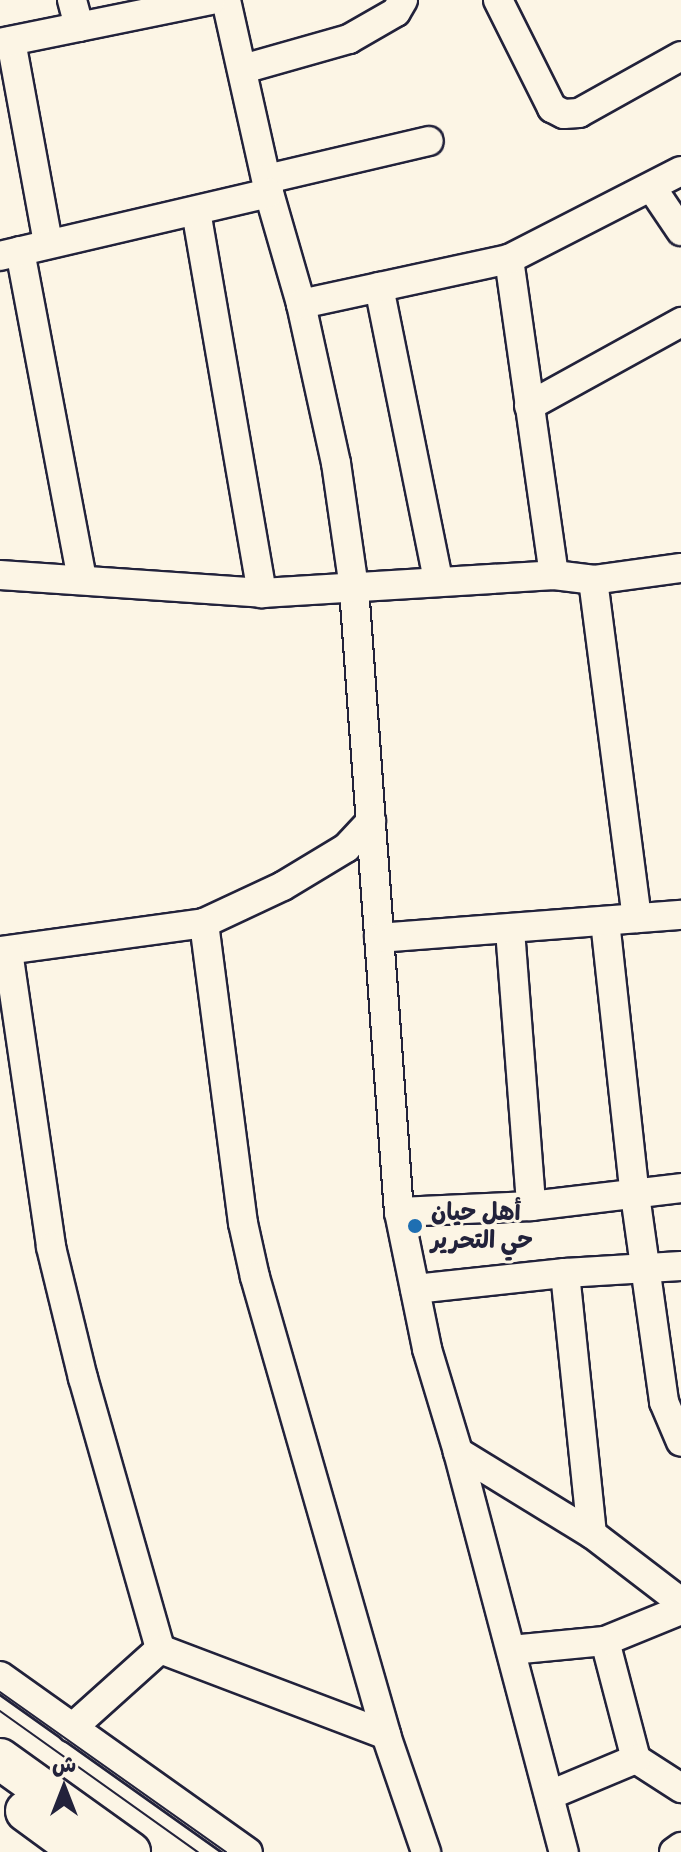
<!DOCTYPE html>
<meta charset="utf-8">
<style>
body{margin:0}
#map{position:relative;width:681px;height:1852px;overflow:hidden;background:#fcf5e5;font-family:"Patrick Hand","Playpen Sans Arabic",sans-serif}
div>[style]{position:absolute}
.roads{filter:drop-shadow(2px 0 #22223b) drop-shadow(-2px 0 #22223b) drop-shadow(0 2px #22223b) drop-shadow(0 -2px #22223b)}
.street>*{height:28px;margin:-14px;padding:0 14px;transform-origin:14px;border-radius:14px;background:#fcf5e5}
.secondary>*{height:40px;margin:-20px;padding:0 20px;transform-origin:20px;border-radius:20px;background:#fcf5e5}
.tram>*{height:2px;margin:-1px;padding:0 1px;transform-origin:1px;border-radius:1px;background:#22223b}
.dots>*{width:22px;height:22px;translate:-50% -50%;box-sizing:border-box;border:4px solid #fcf5e5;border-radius:50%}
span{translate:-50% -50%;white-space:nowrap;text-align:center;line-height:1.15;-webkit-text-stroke:6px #fcf5e5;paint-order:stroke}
.poi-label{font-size:24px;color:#22223b;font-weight:700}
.left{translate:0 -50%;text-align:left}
.north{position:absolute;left:24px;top:1748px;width:80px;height:80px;-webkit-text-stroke:6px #fcf5e5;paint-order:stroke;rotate:0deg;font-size:22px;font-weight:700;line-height:32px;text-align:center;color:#22223b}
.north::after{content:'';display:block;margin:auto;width:28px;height:36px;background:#22223b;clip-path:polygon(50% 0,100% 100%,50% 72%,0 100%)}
</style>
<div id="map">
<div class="roads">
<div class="street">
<div style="left:72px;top:0;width:28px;rotate:75deg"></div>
<div style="left:226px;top:0;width:198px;rotate:77.4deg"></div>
<div style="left:269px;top:193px;width:116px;rotate:73.9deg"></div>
<div style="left:301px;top:304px;width:163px;rotate:77.6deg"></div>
<div style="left:336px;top:463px;width:126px;rotate:81.8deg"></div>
<div style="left:354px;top:588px;width:626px;rotate:85.88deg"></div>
<div style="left:399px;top:1212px;width:140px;rotate:78.4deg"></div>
<div style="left:427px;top:1349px;width:108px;rotate:73.2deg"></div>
<div style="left:458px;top:1452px;width:157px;rotate:31.5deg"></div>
<div style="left:592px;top:1534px;width:112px;rotate:37.4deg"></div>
<div style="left:498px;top:0;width:121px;rotate:63.4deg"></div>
<div style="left:552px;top:108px;width:13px;rotate:27deg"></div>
<div style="left:564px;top:114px;width:15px;rotate:-4deg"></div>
<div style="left:579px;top:113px;width:117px;rotate:-29.2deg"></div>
<div style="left:11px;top:41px;width:205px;rotate:79.6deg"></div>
<div style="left:0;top:43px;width:215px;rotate:-11.5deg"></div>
<div style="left:243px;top:69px;width:110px;rotate:-15.8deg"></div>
<div style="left:349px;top:39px;width:54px;rotate:-29.9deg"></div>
<div style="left:396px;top:12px;width:14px;rotate:-60deg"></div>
<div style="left:267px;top:179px;width:166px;rotate:-13.2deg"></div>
<div style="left:652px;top:188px;width:52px;rotate:56deg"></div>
<div style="left:196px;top:211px;width:388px;rotate:80.2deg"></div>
<div style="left:20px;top:251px;width:333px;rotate:79.3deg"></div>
<div style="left:0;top:256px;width:276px;rotate:-13.2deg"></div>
<div style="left:509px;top:259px;width:319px;rotate:81.9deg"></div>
<div style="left:379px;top:287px;width:299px;rotate:78.6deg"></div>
<div style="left:301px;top:304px;width:213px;rotate:-12.2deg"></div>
<div style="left:509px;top:259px;width:193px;rotate:-27.1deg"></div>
<div style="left:529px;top:406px;width:174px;rotate:-28.9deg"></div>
<div style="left:0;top:575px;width:263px;rotate:3.9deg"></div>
<div style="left:262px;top:593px;width:293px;rotate:-3.5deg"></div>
<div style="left:554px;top:575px;width:39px;rotate:7deg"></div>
<div style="left:593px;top:580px;width:89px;rotate:-7.8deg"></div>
<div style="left:593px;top:580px;width:341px;rotate:82.6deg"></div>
<div style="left:605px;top:921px;width:276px;rotate:83.8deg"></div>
<div style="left:635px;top:1195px;width:209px;rotate:82deg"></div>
<div style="left:664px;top:1402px;width:43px;rotate:67deg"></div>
<div style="left:204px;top:923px;width:303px;rotate:82.6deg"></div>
<div style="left:243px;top:1223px;width:55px;rotate:77.5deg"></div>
<div style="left:255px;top:1277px;width:476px;rotate:74deg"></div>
<div style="left:386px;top:1735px;width:124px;rotate:71.1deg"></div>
<div style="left:510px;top:930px;width:277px;rotate:85.6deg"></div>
<div style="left:379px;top:938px;width:303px;rotate:-4.4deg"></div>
<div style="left:0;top:951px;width:206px;rotate:-7.8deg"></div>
<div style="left:204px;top:923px;width:87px;rotate:-25.1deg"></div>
<div style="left:283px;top:886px;width:74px;rotate:-31.1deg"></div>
<div style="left:346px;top:848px;width:37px;rotate:-47deg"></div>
<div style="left:8px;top:951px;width:299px;rotate:81.7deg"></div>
<div style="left:51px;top:1247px;width:135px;rotate:76.3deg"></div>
<div style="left:83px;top:1378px;width:282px;rotate:74.1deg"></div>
<div style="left:160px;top:1649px;width:242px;rotate:20.8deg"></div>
<div style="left:399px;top:1212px;width:132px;rotate:-2.6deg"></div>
<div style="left:531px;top:1206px;width:151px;rotate:-6.8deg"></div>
<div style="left:565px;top:1273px;width:262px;rotate:84.1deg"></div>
<div style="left:415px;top:1289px;width:151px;rotate:-6.1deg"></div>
<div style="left:565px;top:1273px;width:116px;rotate:-3.5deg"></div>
<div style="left:458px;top:1452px;width:414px;rotate:75.2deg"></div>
<div style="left:605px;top:1641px;width:122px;rotate:75.3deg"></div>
<div style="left:636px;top:1759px;width:54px;rotate:32.8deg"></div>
<div style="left:511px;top:1650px;width:94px;rotate:-5.5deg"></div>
<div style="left:605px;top:1641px;width:82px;rotate:-22.2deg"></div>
<div style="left:0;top:1676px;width:304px;rotate:35.4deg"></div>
<div style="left:72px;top:1728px;width:118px;rotate:-41.9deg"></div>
<div style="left:550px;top:1795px;width:93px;rotate:-22.7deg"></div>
<div style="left:674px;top:1852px;width:9px;rotate:-36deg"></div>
</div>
<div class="secondary">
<div style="left:0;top:1759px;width:160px;rotate:35.6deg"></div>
<div style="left:26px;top:1811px;width:69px;rotate:36.2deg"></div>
</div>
</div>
<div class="tram">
<div style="left:0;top:1692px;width:277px;rotate:35.3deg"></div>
<div style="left:0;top:1711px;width:243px;rotate:35.5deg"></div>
</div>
<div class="dots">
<div style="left:415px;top:1226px;background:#1f6fb2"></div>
</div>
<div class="poi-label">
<span class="left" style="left:431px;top:1226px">أهل حيان<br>حي التحرير</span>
</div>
<div class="north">ش</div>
</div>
